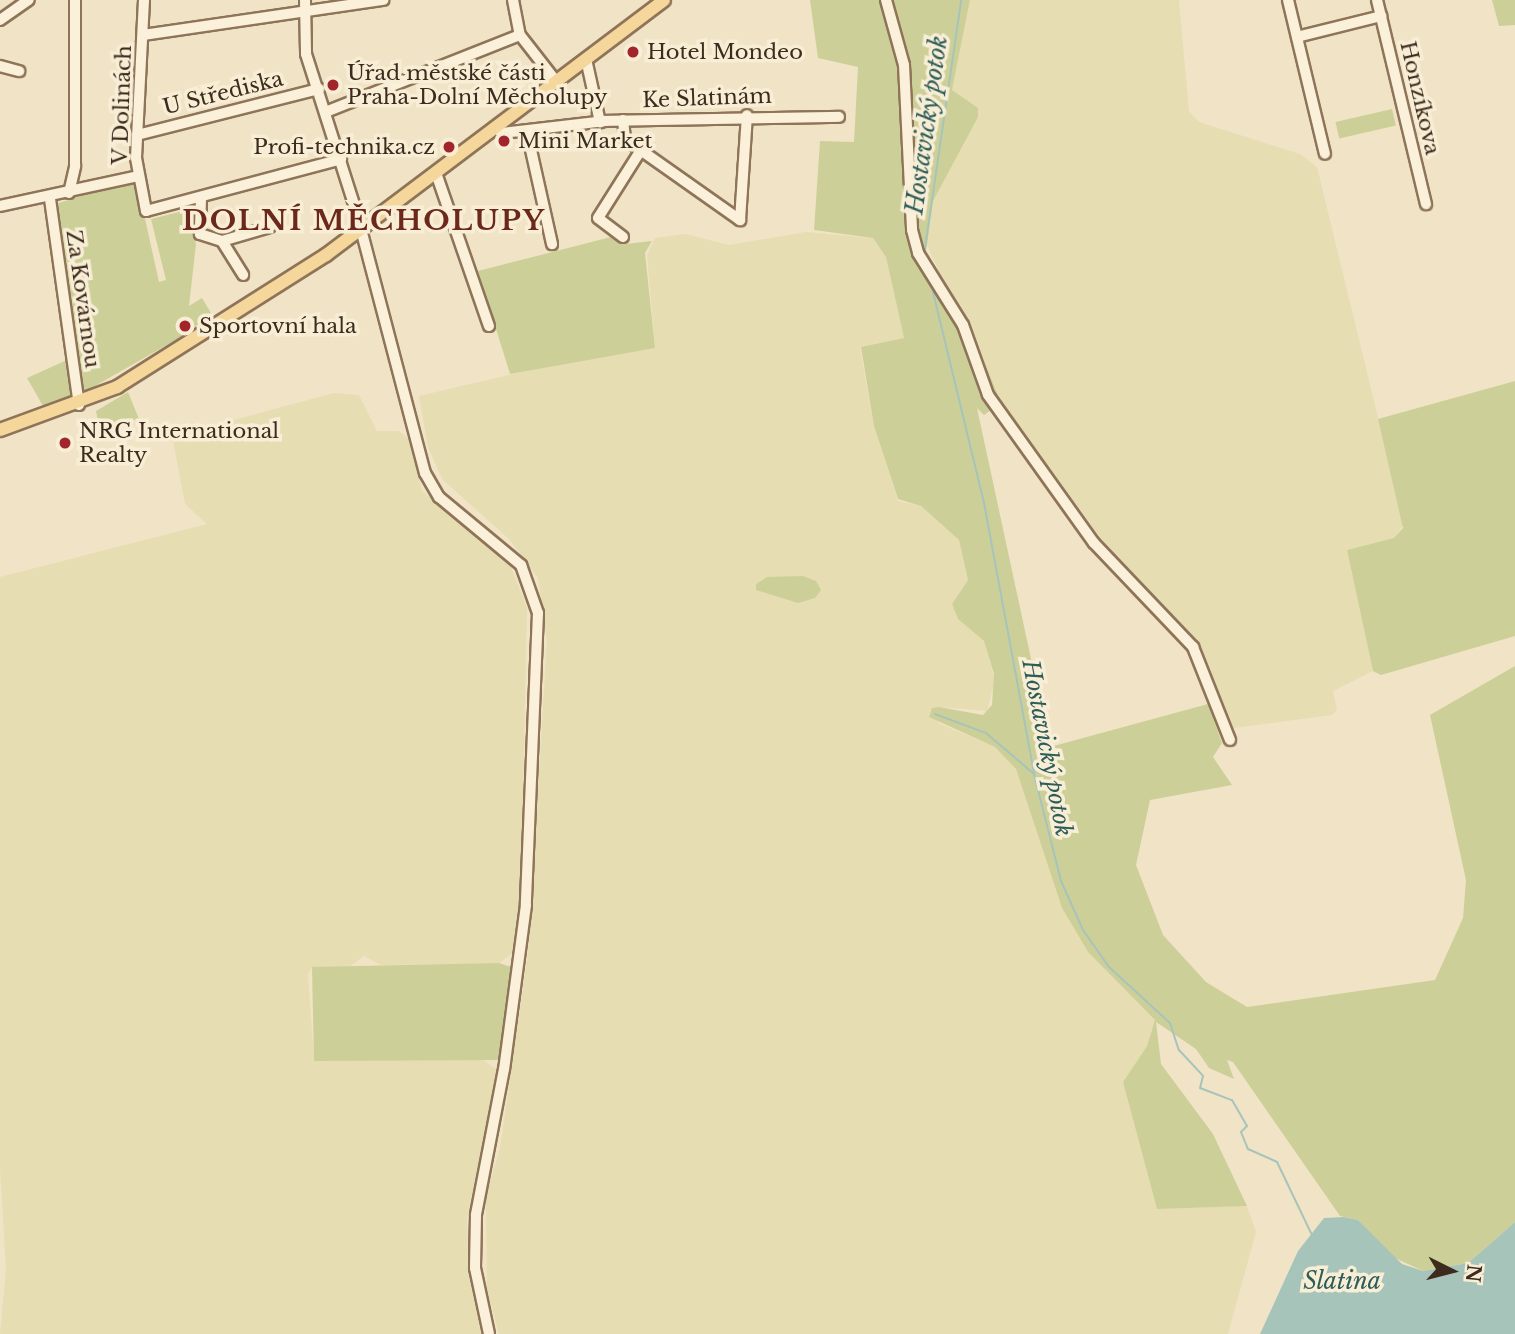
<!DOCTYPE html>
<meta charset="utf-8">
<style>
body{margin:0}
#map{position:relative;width:1515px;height:1334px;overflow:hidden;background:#f1e3c5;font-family:"Libre Baskerville",serif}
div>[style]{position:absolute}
.farmland>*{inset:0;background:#e7ddb2}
.green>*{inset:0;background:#ccd098;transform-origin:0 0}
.water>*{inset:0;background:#a7c4bb}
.stream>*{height:2px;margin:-1px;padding:0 1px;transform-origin:1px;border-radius:1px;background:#a7c4bb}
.roads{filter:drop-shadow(2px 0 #8e7459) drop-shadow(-2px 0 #8e7459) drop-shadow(0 2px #8e7459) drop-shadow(0 -2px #8e7459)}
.minor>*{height:10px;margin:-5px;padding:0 5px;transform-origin:5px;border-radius:5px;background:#fbf0d9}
.major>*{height:12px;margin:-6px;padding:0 6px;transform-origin:6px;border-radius:6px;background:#f6d79b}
.dots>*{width:19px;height:19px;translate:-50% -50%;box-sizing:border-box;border:4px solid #f8edd5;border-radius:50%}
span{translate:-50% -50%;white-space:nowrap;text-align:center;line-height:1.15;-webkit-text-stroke:7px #f8edd5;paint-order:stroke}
.poi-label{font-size:21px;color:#3d2c1e}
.left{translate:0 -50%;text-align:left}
.right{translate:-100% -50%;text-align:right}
.street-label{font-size:21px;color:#3d2c1e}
.water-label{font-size:23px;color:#2d5d59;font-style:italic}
.district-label{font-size:28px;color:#6c291b;font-weight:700;letter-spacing:2px}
.north{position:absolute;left:1417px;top:1236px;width:70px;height:70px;-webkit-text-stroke:5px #f8edd5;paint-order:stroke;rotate:96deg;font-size:19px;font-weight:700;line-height:28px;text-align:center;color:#3d2c1e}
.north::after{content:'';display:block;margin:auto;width:24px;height:32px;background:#3d2c1e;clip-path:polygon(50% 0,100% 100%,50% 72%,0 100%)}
</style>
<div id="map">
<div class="farmland">
<div style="clip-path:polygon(970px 0,1179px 0,1189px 111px,1199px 122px,1300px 154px,1317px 167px,1404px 524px,1394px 538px,1347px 550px,1373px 671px,1333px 691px,1337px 710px,1332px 715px,1233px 728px,1195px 641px,1111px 552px,995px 393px,925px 241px,933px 201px,974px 105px,960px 100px,952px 90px)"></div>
<div style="clip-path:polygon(806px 232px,873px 238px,886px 257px,904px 338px,860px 348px,874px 426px,898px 501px,921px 506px,959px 540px,968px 580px,952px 604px,958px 619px,984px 641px,995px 680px,987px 711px,939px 707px,938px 723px,996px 747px,1016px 769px,1062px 908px,1088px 952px,1155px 1020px,1147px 1046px,1123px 1082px,1157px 1209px,1247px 1206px,1256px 1232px,1228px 1334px,499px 1334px,487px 1289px,486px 1197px,500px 1148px,528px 953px,547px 640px,538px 578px,509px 539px,442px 479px,428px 447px,419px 396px,582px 358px,655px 348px,647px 255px,655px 238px,686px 234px,729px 245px)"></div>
<div style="clip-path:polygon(334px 393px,359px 395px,377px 431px,399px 431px,410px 440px,422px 491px,509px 562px,527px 608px,521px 891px,514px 952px,499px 963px,474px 964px,381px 965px,364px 956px,349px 967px,312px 967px,308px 974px,314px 1060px,483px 1060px,499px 1071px,467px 1217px,468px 1272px,481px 1334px,0 1334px,6px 1269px,0 1168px,0 577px,207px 524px,185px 504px,173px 441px,204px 428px)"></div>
</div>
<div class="green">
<div style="clip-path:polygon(810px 0,970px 0,952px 90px,978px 108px,978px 117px,933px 201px,926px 252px,969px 324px,1001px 403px,984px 415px,977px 408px,1050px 747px,1208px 704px,1222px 743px,1213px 757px,1232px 785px,1150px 800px,1136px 865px,1163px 935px,1206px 982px,1247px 1007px,1435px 980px,1463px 918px,1466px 880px,1430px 715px,1515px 666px,1515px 1222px,1468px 1263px,1423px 1271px,1393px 1257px,1358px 1220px,1340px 1216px,1233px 1062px,1227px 1060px,1234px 1079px,1209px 1068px,1196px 1049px,1156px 1022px,1161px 1064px,1213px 1134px,1247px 1206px,1157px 1209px,1123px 1082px,1147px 1046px,1155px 1020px,1088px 952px,1062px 908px,1016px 769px,995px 747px,929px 717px,932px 708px,939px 707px,983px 715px,992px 705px,994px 674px,984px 641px,958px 619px,952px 604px,968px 580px,959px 540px,921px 506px,898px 499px,874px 426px,861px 347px,904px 338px,886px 257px,873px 238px,814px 230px,820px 141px,854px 142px,858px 67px,818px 58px)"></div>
<div style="clip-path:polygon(1492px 0,1515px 0,1515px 25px,1499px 26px)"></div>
<div style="left:1392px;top:109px;width:17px;height:58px;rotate:77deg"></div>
<div style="clip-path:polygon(130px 180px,138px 187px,159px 282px,166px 280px,151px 219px,187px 210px,196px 244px,189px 306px,202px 298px,214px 318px,81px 394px,56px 204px)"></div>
<div style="clip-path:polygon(615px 236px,625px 244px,652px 241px,645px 253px,655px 348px,510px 374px,478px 271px)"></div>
<div style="clip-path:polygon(67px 360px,73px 397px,43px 406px,27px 378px)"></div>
<div style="clip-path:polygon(1515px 381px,1515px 636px,1381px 675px,1373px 671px,1347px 550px,1394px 538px,1403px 528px,1378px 419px)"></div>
<div style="clip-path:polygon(128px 392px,139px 419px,99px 427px,96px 411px)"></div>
<div style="clip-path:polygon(803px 576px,816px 581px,821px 590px,815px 598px,798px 603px,756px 590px,756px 584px,767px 577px)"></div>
<div style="clip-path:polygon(499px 963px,514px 968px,500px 1060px,314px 1061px,312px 967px)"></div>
</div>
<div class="water">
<div style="clip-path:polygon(1344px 1217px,1358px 1220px,1402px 1264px,1423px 1271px,1468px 1263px,1515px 1222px,1515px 1334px,1260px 1334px,1298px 1251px,1324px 1218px)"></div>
</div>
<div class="stream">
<div style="left:924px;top:255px;width:258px;rotate:-81.7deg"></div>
<div style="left:933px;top:292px;width:217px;rotate:76.4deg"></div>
<div style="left:984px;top:503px;width:276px;rotate:79.5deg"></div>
<div style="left:1034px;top:774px;width:110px;rotate:75.8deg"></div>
<div style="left:1061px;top:881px;width:54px;rotate:65.8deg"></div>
<div style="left:1083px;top:930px;width:45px;rotate:54.9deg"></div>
<div style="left:1109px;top:967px;width:83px;rotate:42.6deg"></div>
<div style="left:1170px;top:1023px;width:28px;rotate:72deg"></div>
<div style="left:1179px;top:1050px;width:35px;rotate:47deg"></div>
<div style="left:1203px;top:1076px;width:12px;rotate:104deg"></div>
<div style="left:1200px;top:1088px;width:34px;rotate:21deg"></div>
<div style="left:1232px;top:1100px;width:30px;rotate:60deg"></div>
<div style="left:1247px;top:1126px;width:8px;rotate:135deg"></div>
<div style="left:1241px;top:1132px;width:18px;rotate:68deg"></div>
<div style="left:1248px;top:1149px;width:32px;rotate:24deg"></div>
<div style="left:1277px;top:1162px;width:83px;rotate:64.4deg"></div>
<div style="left:935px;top:714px;width:54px;rotate:20.4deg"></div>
<div style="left:986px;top:733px;width:63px;rotate:40.5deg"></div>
</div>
<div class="roads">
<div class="minor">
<div style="left:144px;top:0;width:158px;rotate:92.9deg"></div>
<div style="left:136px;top:158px;width:54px;rotate:79.3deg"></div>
<div style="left:146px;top:211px;width:202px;rotate:-14.9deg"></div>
<div style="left:305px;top:0;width:54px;rotate:88.9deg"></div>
<div style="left:306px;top:54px;width:168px;rotate:72.3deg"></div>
<div style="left:357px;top:214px;width:268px;rotate:75.3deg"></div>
<div style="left:425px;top:473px;width:28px;rotate:60deg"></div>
<div style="left:439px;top:497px;width:107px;rotate:39.7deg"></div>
<div style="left:521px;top:565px;width:51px;rotate:70.5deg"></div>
<div style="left:538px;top:613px;width:292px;rotate:92.4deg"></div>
<div style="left:526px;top:905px;width:165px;rotate:97.6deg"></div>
<div style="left:504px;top:1069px;width:149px;rotate:100.9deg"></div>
<div style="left:476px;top:1215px;width:53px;rotate:91.1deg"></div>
<div style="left:475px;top:1268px;width:67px;rotate:78deg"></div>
<div style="left:513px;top:0;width:36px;rotate:79deg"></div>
<div style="left:520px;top:35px;width:58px;rotate:52deg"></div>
<div style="left:886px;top:0;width:67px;rotate:74.5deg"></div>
<div style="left:904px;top:65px;width:165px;rotate:87.2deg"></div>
<div style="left:912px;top:230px;width:24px;rotate:75deg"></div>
<div style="left:918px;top:253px;width:85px;rotate:58deg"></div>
<div style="left:963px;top:325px;width:74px;rotate:70.3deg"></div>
<div style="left:988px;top:395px;width:182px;rotate:54.4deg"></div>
<div style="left:1094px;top:543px;width:144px;rotate:46.4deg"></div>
<div style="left:1193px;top:647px;width:100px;rotate:68.3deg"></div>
<div style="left:1288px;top:0;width:158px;rotate:76.5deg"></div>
<div style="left:1377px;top:0;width:210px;rotate:76.5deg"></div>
<div style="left:0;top:20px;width:35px;rotate:-35deg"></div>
<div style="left:143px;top:35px;width:243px;rotate:-8.3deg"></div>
<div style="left:1297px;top:37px;width:87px;rotate:-14deg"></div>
<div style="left:586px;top:59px;width:65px;rotate:77.5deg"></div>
<div style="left:0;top:66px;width:20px;rotate:15deg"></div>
<div style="left:328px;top:111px;width:206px;rotate:-21.6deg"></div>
<div style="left:623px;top:120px;width:19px;rotate:84deg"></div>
<div style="left:625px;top:139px;width:141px;rotate:35.2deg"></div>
<div style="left:496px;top:128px;width:8px;rotate:40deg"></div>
<div style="left:502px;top:133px;width:104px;rotate:-6.6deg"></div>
<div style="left:605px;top:121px;width:234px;rotate:-1deg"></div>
<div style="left:527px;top:132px;width:115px;rotate:77.4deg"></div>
<div style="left:137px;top:135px;width:188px;rotate:-14.2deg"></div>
<div style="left:436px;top:173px;width:162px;rotate:70.9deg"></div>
<div style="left:69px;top:193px;width:28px;rotate:-77deg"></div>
<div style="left:75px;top:166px;width:166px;rotate:-90deg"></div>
<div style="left:50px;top:199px;width:208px;rotate:82deg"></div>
<div style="left:201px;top:199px;width:35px;rotate:92deg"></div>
<div style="left:200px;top:234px;width:23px;rotate:18deg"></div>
<div style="left:222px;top:241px;width:50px;rotate:-16.3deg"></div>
<div style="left:0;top:206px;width:142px;rotate:-12.2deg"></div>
<div style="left:740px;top:220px;width:105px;rotate:-86.2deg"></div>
<div style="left:623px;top:237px;width:31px;rotate:-143deg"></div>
<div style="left:598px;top:218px;width:80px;rotate:-57.7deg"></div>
<div style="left:222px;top:241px;width:40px;rotate:58deg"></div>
</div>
<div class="major">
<div style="left:0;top:430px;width:125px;rotate:-20.2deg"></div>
<div style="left:117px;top:387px;width:247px;rotate:-32.3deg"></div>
<div style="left:326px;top:255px;width:423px;rotate:-37deg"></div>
</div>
</div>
<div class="dots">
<div style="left:633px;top:52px;background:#a1252a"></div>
<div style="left:333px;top:85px;background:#a1252a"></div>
<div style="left:504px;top:141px;background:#a1252a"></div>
<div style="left:449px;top:147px;background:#a1252a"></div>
<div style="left:185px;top:326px;background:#a1252a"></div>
<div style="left:65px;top:443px;background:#a1252a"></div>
</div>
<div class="poi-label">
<span class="left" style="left:647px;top:52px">Hotel Mondeo</span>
<span class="left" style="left:347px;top:85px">Úřad městské části<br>Praha-Dolní Měcholupy</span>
<span class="left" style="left:518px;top:141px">Mini Market</span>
<span class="right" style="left:435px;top:147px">Profi-technika.cz</span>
<span class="left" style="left:199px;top:326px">Sportovní hala</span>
<span class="left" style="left:79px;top:443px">NRG International<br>Realty</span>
</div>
<div class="street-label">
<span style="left:223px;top:93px;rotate:-14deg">U Střediska</span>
<span style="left:707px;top:98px;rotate:-2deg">Ke Slatinám</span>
<span style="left:1420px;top:98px;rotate:77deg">Honzíkova</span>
<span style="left:122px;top:105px;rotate:-88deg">V Dolinách</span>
<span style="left:83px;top:299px;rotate:82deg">Za Kovárnou</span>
</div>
<div class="water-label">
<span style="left:927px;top:125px;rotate:-82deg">Hostavický potok</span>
<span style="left:1047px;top:748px;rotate:79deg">Hostavický potok</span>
<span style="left:1342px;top:1281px">Slatina</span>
</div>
<div class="district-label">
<span style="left:364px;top:221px">DOLNÍ MĚCHOLUPY</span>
</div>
<div class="north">N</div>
</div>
